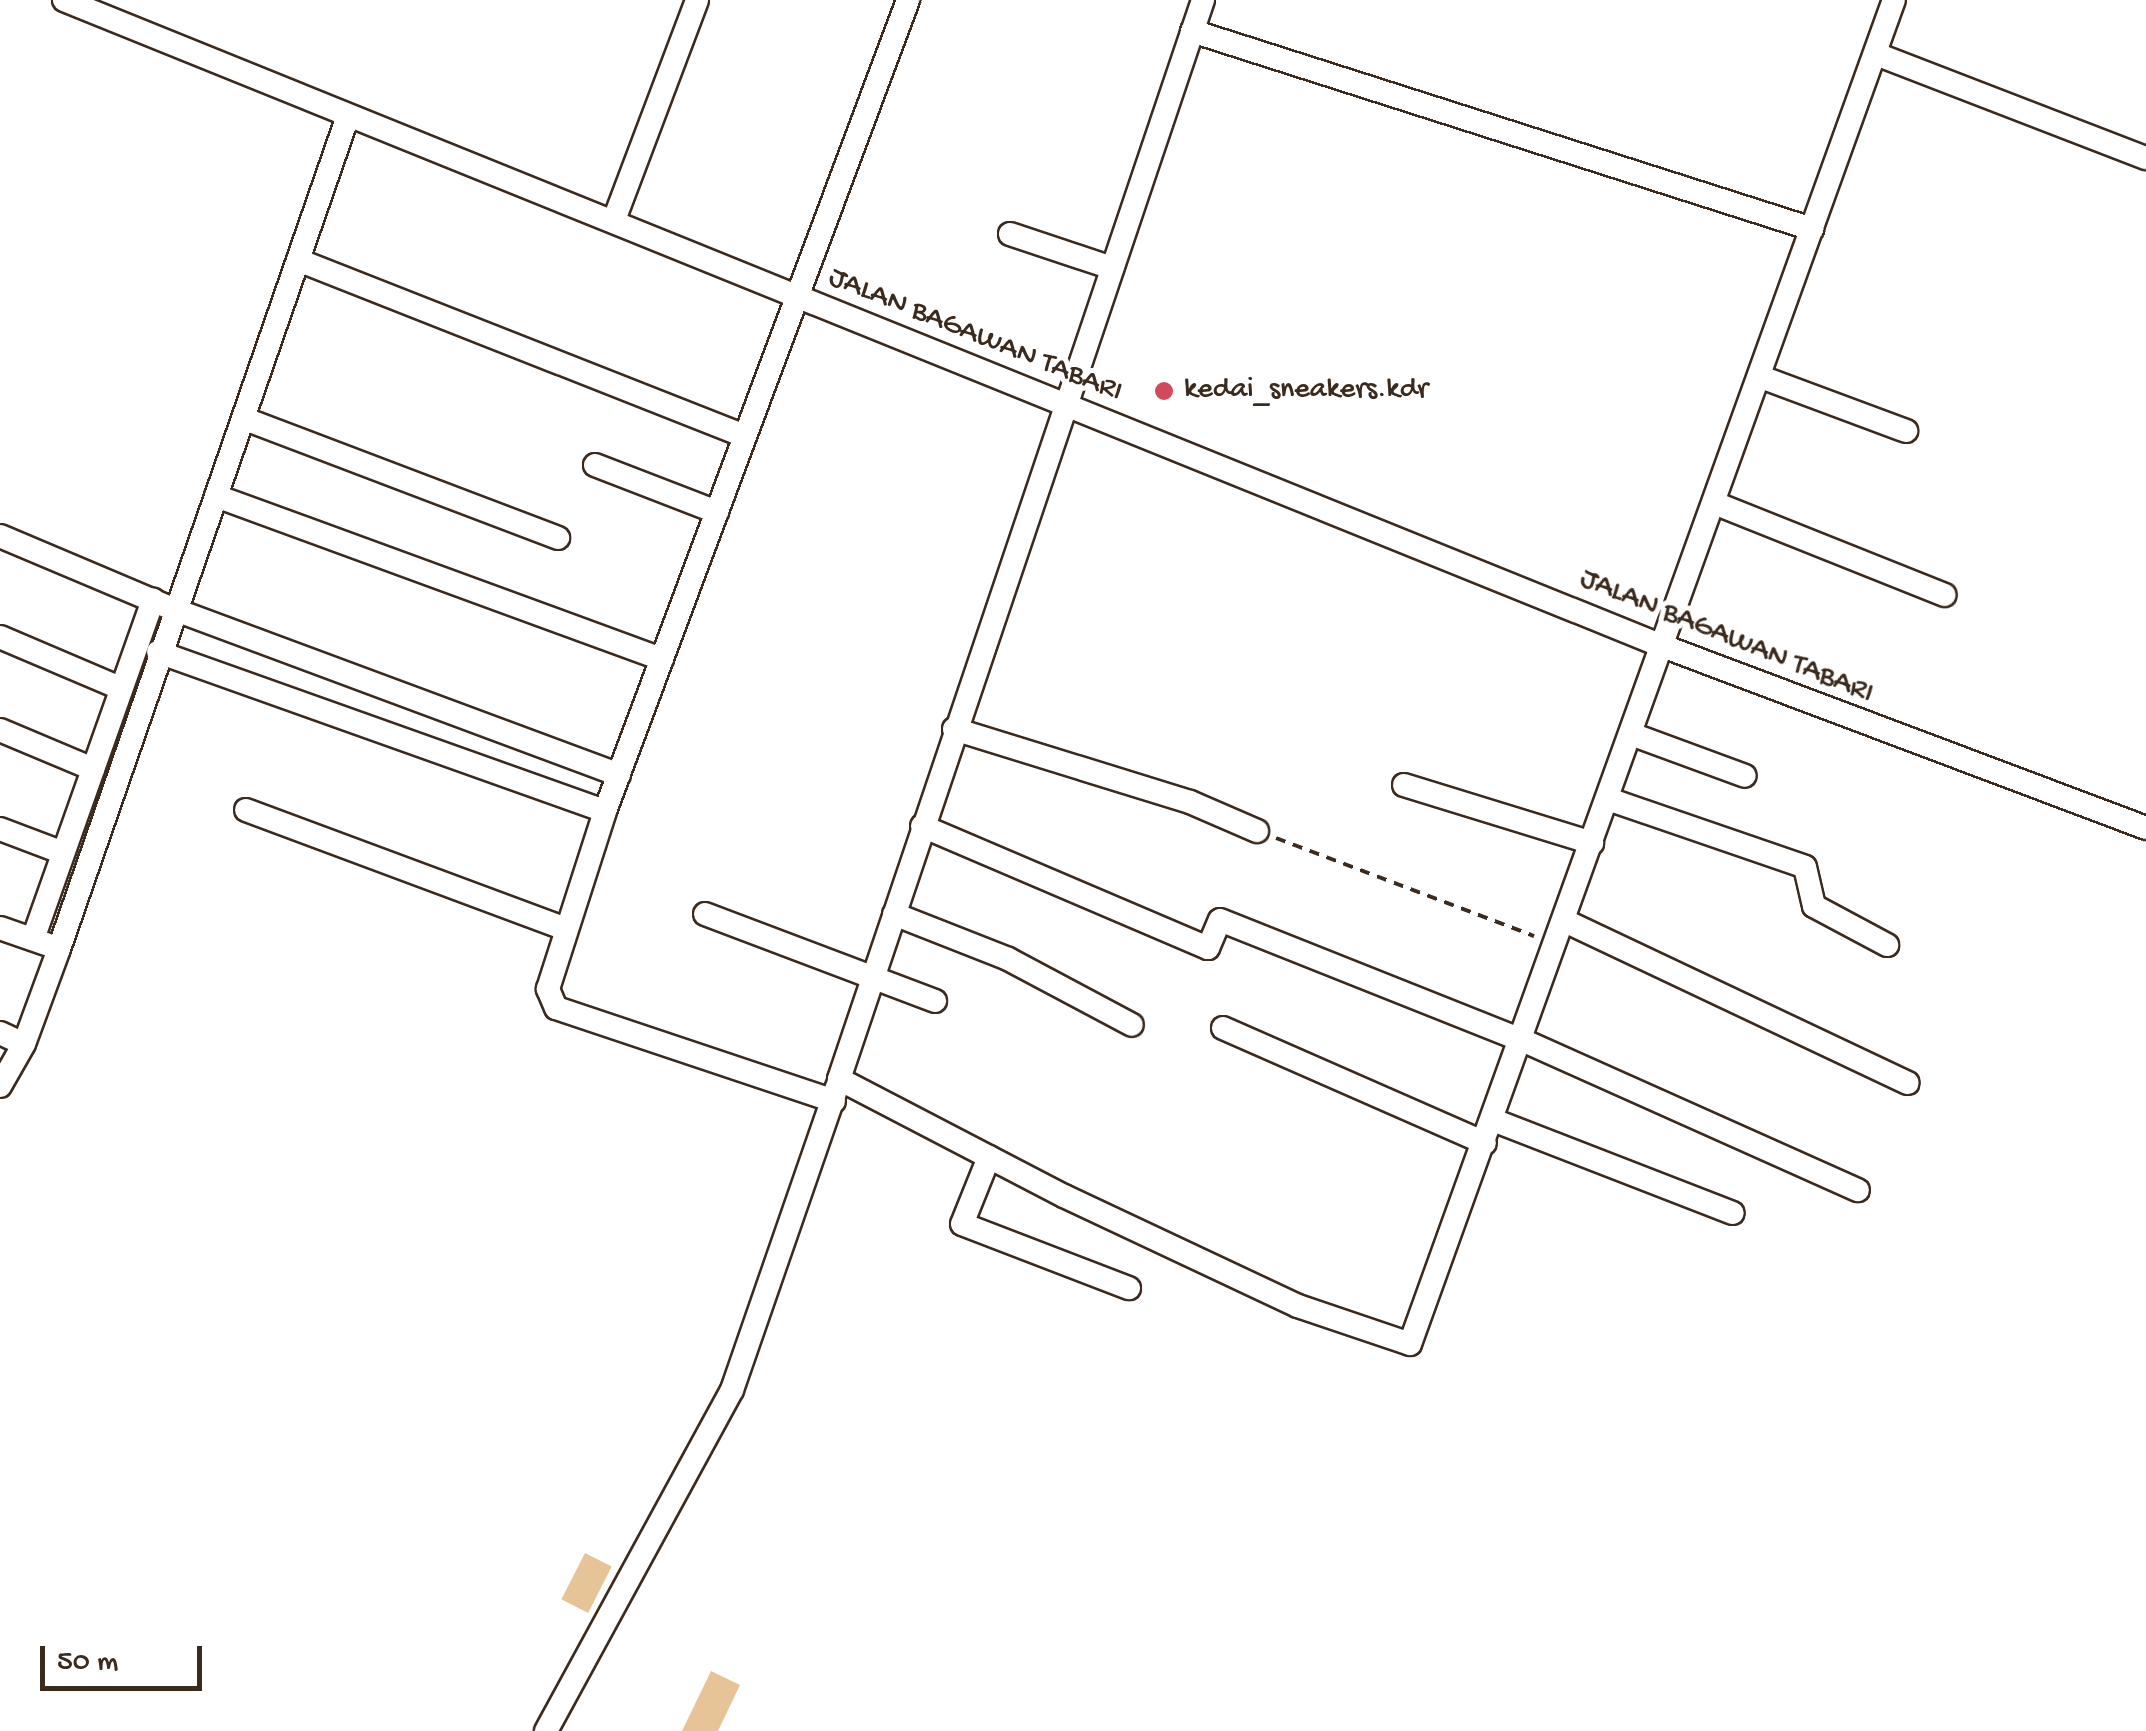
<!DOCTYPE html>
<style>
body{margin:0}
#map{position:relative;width:2146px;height:1731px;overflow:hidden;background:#fff;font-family:"Gochi Hand",sans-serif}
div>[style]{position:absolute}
.building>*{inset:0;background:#e7c498;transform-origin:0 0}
.path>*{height:4px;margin-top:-2px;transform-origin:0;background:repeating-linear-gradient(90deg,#3b2a1e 0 10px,transparent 0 18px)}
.roads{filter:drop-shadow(2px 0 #3b2a1e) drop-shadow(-2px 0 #3b2a1e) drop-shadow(0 2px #3b2a1e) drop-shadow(0 -2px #3b2a1e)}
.minor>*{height:22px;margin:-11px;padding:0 11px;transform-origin:11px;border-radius:11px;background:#fff}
.dots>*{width:28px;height:28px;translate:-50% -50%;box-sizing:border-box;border:5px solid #fff;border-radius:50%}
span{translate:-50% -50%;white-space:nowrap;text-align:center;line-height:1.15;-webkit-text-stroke:10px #fff;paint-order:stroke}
.street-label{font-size:30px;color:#3b2a1e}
.poi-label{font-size:30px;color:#3b2a1e}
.left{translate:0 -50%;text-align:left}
.scale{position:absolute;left:40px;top:1646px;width:162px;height:45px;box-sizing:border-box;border:5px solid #3b2a1e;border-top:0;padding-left:12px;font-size:30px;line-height:35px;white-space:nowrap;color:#3b2a1e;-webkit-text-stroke:8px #fff;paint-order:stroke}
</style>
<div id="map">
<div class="building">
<div style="left:585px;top:1553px;width:30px;height:52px;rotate:27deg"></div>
<div style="clip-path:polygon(711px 1671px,740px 1685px,718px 1731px,682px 1731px)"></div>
</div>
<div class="path">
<div style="left:1276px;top:838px;width:276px;rotate:20.8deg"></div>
</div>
<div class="roads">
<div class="minor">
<div style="left:64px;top:0;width:1721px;rotate:22.01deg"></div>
<div style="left:1660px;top:645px;width:519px;rotate:20.63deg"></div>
<div style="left:1203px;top:0;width:1139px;rotate:108.64deg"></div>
<div style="left:839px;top:1079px;width:254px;rotate:27.5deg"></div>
<div style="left:1064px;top:1196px;width:259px;rotate:25.2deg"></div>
<div style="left:1298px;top:1306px;width:118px;rotate:18.7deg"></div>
<div style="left:1410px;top:1344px;width:1428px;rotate:-70.2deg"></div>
<div style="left:1192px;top:31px;width:651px;rotate:17.71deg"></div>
<div style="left:1876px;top:54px;width:289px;rotate:21.1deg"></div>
<div style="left:614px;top:220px;width:235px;rotate:-69.3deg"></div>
<div style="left:1010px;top:234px;width:108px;rotate:18.4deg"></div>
<div style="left:298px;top:260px;width:480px;rotate:21.5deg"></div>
<div style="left:1761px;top:377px;width:155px;rotate:20.4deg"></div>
<div style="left:245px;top:419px;width:335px;rotate:20.8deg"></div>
<div style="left:595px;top:465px;width:131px;rotate:21.1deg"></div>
<div style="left:216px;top:496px;width:475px;rotate:20.1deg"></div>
<div style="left:1717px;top:504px;width:245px;rotate:21.8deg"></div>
<div style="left:0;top:536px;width:188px;rotate:22.9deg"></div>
<div style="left:173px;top:609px;width:476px;rotate:20.4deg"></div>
<div style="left:0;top:637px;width:130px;rotate:23deg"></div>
<div style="left:158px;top:652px;width:474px;rotate:19.6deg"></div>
<div style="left:954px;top:729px;width:247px;rotate:17.2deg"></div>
<div style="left:1190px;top:802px;width:73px;rotate:23.4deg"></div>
<div style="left:0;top:730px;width:101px;rotate:22.8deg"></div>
<div style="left:1631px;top:734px;width:121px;rotate:20.2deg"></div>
<div style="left:1404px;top:785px;width:197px;rotate:17.1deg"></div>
<div style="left:1608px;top:799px;width:208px;rotate:19deg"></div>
<div style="left:1805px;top:867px;width:40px;rotate:77deg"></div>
<div style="left:1814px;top:906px;width:83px;rotate:28.1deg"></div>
<div style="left:246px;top:810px;width:338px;rotate:20.4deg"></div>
<div style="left:922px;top:826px;width:311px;rotate:23.1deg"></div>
<div style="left:1208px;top:948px;width:30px;rotate:-67deg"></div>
<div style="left:1220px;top:920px;width:325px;rotate:21.7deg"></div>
<div style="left:1522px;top:1040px;width:368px;rotate:24.1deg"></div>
<div style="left:0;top:829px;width:65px;rotate:20.7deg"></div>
<div style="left:705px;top:914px;width:246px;rotate:20.7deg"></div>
<div style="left:894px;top:914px;width:123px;rotate:21.5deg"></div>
<div style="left:1008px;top:959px;width:140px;rotate:28deg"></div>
<div style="left:1565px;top:921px;width:379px;rotate:25.3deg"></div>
<div style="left:0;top:928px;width:49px;rotate:19.2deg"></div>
<div style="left:33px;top:939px;width:360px;rotate:-70.5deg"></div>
<div style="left:1223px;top:1028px;width:286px;rotate:23.7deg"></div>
<div style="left:0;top:1033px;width:26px;rotate:25deg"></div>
<div style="left:0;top:1086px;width:48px;rotate:-60.3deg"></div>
<div style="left:24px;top:1044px;width:101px;rotate:-69.8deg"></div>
<div style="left:59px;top:949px;width:882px;rotate:-70.87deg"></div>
<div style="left:834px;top:1101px;width:293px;rotate:-161.5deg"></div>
<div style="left:556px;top:1008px;width:21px;rotate:-113deg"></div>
<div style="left:548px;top:989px;width:187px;rotate:-72.2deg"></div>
<div style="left:605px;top:811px;width:866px;rotate:-69.51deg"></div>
<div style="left:1493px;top:1120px;width:257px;rotate:21.2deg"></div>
<div style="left:989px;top:1157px;width:72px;rotate:111.9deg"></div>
<div style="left:962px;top:1224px;width:179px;rotate:21deg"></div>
<div style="left:546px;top:1731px;width:388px;rotate:-61.4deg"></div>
<div style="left:732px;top:1390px;width:321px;rotate:-70.9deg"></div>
</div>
</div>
<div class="dots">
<div style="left:1164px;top:391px;background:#d1495b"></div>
</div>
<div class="street-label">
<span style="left:975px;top:336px;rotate:22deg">JALAN BAGAWAN TABARI</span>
<span style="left:1726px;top:638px;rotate:22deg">JALAN BAGAWAN TABARI</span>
</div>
<div class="poi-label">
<span class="left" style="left:1184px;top:391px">kedai_sneakers.kdr</span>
</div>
<div class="scale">50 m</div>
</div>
